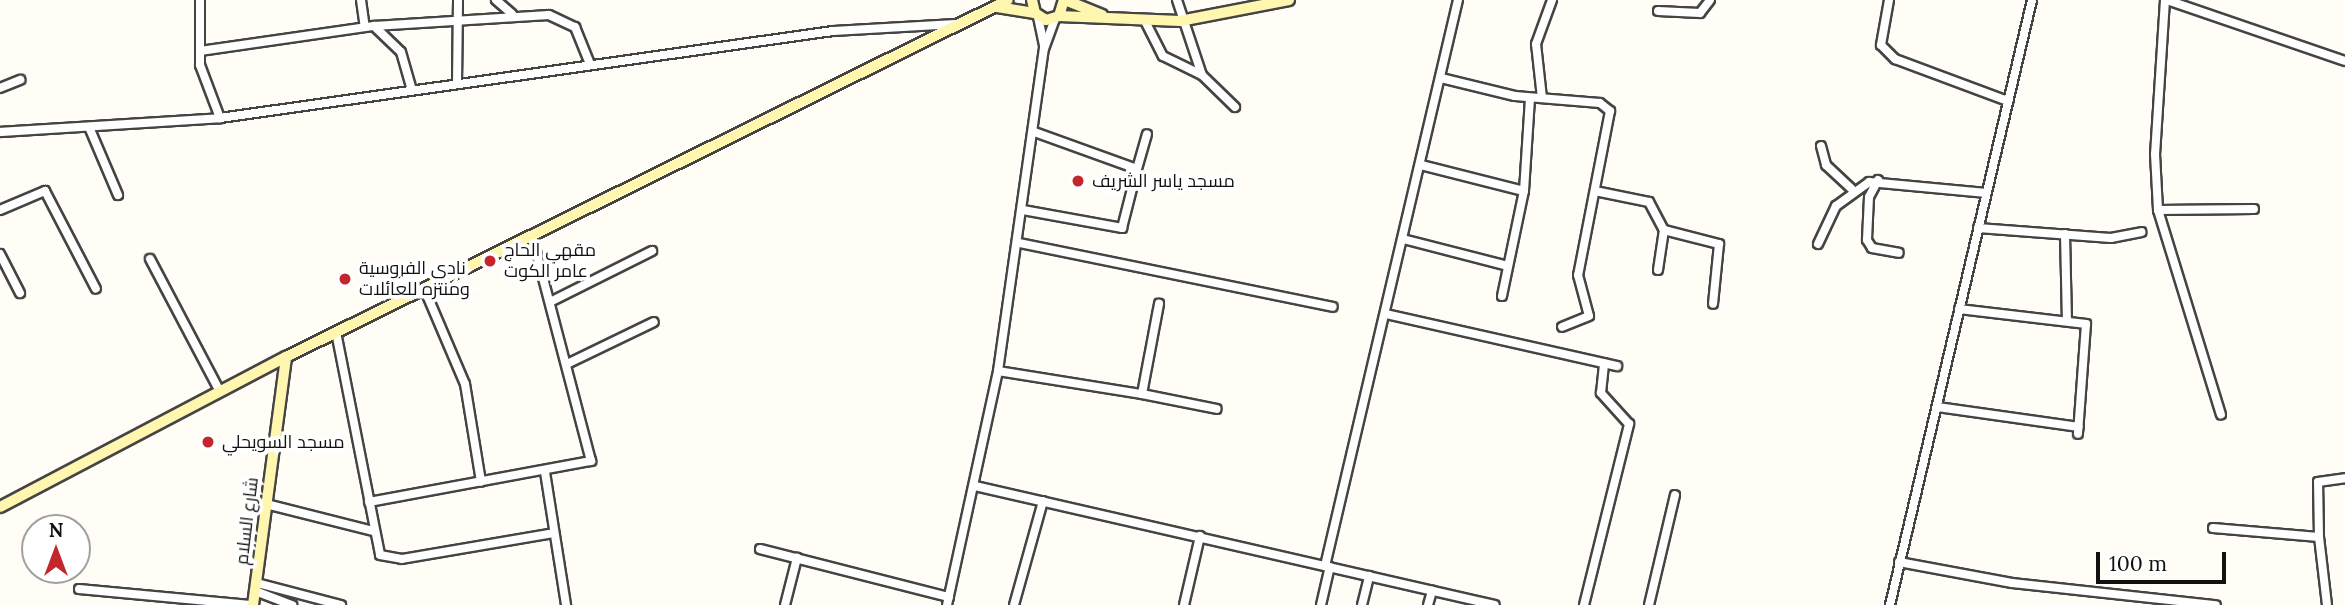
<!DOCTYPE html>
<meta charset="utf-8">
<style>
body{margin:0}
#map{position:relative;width:2345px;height:605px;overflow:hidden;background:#fffdf5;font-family:Lora,Cairo,serif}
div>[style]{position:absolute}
.roads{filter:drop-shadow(2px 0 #444) drop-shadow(-2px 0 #444) drop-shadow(0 2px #444) drop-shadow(0 -2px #444)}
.street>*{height:8px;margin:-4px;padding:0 4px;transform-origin:4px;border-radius:4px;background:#fff}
.secondary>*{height:10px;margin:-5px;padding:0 5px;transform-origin:5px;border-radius:5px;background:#fff6b0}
.dots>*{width:19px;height:19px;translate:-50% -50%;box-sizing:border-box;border:4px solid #fff;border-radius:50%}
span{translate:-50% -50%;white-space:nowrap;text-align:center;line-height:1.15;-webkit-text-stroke:7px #fff;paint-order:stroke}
.poi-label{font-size:18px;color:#111}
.left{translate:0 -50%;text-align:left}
.street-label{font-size:18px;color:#111}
.north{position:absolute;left:21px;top:514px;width:70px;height:70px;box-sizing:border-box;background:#fff;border:2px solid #a0a0a0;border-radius:50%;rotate:0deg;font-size:19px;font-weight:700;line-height:28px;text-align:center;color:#111}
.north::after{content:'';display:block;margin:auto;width:24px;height:32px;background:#c4262e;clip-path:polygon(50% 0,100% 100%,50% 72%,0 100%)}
.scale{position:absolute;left:2096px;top:552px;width:130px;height:32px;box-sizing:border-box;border:4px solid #111;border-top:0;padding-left:9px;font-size:21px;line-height:24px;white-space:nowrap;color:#111;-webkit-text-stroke:5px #fff;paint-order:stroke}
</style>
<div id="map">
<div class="roads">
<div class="street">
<div style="left:200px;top:0;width:65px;rotate:90deg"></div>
<div style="left:200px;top:65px;width:57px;rotate:69.3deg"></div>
<div style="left:361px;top:0;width:27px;rotate:82deg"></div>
<div style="left:496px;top:0;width:21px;rotate:41deg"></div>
<div style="left:1177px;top:0;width:79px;rotate:71.6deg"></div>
<div style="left:1889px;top:0;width:46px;rotate:100.1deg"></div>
<div style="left:1881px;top:45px;width:20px;rotate:45deg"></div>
<div style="left:1895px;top:59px;width:121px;rotate:20.4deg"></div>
<div style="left:2165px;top:0;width:154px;rotate:93.7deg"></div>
<div style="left:2155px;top:154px;width:56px;rotate:86.9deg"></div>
<div style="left:2158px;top:210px;width:214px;rotate:72.9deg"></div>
<div style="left:2167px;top:0;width:188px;rotate:18.9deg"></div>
<div style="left:1658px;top:11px;width:42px;rotate:2.7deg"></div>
<div style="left:1700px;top:13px;width:16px;rotate:-52deg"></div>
<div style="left:1038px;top:17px;width:30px;rotate:78deg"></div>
<div style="left:1146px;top:23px;width:37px;rotate:63deg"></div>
<div style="left:1163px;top:56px;width:43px;rotate:26deg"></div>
<div style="left:1202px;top:75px;width:46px;rotate:44.1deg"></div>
<div style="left:374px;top:26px;width:37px;rotate:44deg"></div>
<div style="left:401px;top:52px;width:40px;rotate:74deg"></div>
<div style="left:200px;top:51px;width:176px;rotate:-8.2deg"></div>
<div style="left:374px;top:26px;width:175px;rotate:-3.6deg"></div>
<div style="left:549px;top:15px;width:29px;rotate:25deg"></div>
<div style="left:575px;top:27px;width:40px;rotate:68deg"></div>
<div style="left:1441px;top:78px;width:76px;rotate:13.7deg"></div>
<div style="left:1515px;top:96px;width:85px;rotate:4.7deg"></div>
<div style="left:1600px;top:103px;width:13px;rotate:39deg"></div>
<div style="left:1610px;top:111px;width:167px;rotate:101deg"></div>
<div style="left:1578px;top:275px;width:42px;rotate:75deg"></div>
<div style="left:1589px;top:316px;width:29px;rotate:158deg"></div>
<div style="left:457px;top:84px;width:84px;rotate:-89.3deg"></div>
<div style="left:0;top:88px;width:22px;rotate:-22deg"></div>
<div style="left:1542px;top:98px;width:54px;rotate:-96.3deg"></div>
<div style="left:1536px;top:44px;width:47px;rotate:-70deg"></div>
<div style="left:89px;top:127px;width:74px;rotate:66.9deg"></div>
<div style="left:0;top:132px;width:220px;rotate:-3.6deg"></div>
<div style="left:220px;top:118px;width:619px;rotate:-8.08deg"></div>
<div style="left:833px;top:31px;width:123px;rotate:-3.3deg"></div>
<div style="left:1821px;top:146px;width:20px;rotate:75deg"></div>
<div style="left:1826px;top:165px;width:35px;rotate:43deg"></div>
<div style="left:1421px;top:165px;width:106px;rotate:14.2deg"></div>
<div style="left:1524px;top:191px;width:93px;rotate:-86.3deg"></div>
<div style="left:1137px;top:169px;width:36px;rotate:-74deg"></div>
<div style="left:1878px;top:180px;width:19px;rotate:118deg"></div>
<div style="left:1869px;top:197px;width:43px;rotate:92.7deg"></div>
<div style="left:1867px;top:240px;width:9px;rotate:58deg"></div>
<div style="left:1872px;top:248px;width:27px;rotate:10deg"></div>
<div style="left:1595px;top:191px;width:55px;rotate:11.5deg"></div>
<div style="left:1649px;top:202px;width:32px;rotate:62deg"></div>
<div style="left:1664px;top:230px;width:57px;rotate:14.3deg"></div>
<div style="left:1719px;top:244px;width:60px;rotate:95.7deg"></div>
<div style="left:0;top:210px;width:49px;rotate:-22.9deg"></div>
<div style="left:45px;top:191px;width:110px;rotate:62.5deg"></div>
<div style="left:1023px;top:210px;width:101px;rotate:10.3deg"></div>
<div style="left:1122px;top:228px;width:61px;rotate:-75.7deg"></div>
<div style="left:1137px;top:169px;width:109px;rotate:-160.2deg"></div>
<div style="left:2158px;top:210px;width:96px;rotate:-0.6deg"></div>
<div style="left:1978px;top:228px;width:133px;rotate:4.3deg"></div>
<div style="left:2111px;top:238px;width:31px;rotate:-11deg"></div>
<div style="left:2065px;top:234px;width:86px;rotate:88.7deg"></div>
<div style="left:1403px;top:239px;width:108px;rotate:14.4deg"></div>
<div style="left:1019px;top:243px;width:320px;rotate:11.5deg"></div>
<div style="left:1818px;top:244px;width:42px;rotate:-64.7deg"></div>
<div style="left:1836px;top:206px;width:41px;rotate:-36deg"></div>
<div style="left:1869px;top:182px;width:118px;rotate:5.4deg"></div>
<div style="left:0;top:254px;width:44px;rotate:62.9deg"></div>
<div style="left:150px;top:259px;width:150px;rotate:62.2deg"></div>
<div style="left:1658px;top:270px;width:40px;rotate:-81.5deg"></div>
<div style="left:424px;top:288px;width:104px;rotate:66.9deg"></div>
<div style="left:465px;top:384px;width:99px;rotate:80.7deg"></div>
<div style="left:1502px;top:296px;width:107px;rotate:-78.2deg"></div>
<div style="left:552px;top:301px;width:112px;rotate:-26.6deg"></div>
<div style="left:1959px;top:309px;width:128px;rotate:6.7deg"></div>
<div style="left:2086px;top:324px;width:110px;rotate:94.2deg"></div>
<div style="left:1386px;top:314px;width:237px;rotate:12.7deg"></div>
<div style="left:336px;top:332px;width:227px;rotate:78.8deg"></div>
<div style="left:380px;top:555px;width:22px;rotate:10deg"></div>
<div style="left:402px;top:559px;width:154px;rotate:-9.7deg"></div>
<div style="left:569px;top:363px;width:94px;rotate:-25.8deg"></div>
<div style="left:998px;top:371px;width:146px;rotate:9.1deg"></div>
<div style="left:1142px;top:394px;width:92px;rotate:-79.3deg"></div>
<div style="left:1142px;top:394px;width:76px;rotate:11.3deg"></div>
<div style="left:1938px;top:407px;width:142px;rotate:8.1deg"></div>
<div style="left:545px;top:472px;width:135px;rotate:81deg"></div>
<div style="left:975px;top:486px;width:533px;rotate:12.89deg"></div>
<div style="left:369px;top:502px;width:226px;rotate:-10.5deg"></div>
<div style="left:591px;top:461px;width:233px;rotate:-104.7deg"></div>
<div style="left:266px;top:504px;width:110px;rotate:14.2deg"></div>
<div style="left:2213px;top:528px;width:106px;rotate:4.9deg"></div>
<div style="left:2319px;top:537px;width:55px;rotate:-91deg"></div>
<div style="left:2318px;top:482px;width:27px;rotate:-8deg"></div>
<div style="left:2319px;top:537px;width:68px;rotate:83.3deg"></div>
<div style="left:760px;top:549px;width:195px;rotate:14.3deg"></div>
<div style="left:1899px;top:562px;width:115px;rotate:10.5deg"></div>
<div style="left:2012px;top:583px;width:205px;rotate:6.2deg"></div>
<div style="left:1325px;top:566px;width:581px;rotate:-76.78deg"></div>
<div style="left:257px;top:583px;width:87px;rotate:14.7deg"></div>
<div style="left:79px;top:589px;width:175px;rotate:5.3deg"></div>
<div style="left:255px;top:591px;width:40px;rotate:21deg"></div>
<div style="left:785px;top:605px;width:49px;rotate:-75.7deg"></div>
<div style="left:947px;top:605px;width:239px;rotate:-77.7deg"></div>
<div style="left:998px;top:371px;width:325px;rotate:-81.9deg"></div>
<div style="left:1044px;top:49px;width:32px;rotate:-70deg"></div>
<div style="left:1014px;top:605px;width:108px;rotate:-74.4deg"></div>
<div style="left:1184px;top:605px;width:71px;rotate:-76.9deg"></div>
<div style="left:1321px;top:605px;width:39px;rotate:-77deg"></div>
<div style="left:1362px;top:605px;width:30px;rotate:-76deg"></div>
<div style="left:1428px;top:605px;width:15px;rotate:-74deg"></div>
<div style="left:1584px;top:605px;width:187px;rotate:-76deg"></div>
<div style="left:1629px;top:424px;width:42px;rotate:-132.1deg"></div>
<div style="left:1601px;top:393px;width:30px;rotate:-84deg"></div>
<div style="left:1649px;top:605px;width:113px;rotate:-76.7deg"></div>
<div style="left:1890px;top:605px;width:621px;rotate:-76.79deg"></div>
</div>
<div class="secondary">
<div style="left:1032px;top:0;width:13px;rotate:77deg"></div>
<div style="left:1035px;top:13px;width:13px;rotate:32deg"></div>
<div style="left:1046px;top:20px;width:14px;rotate:-17deg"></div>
<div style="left:1059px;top:16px;width:17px;rotate:-73deg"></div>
<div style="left:1065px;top:0;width:40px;rotate:22deg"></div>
<div style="left:997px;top:7px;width:38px;rotate:9deg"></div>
<div style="left:1059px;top:16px;width:121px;rotate:2.4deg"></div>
<div style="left:1180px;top:21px;width:111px;rotate:-10.9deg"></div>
<div style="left:0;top:507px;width:323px;rotate:-27.7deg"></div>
<div style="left:286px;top:357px;width:805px;rotate:-26.31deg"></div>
<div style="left:253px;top:605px;width:250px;rotate:-82.4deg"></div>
</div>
</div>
<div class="dots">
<div style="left:1078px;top:181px;background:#c4262e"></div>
<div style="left:490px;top:261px;background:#c4262e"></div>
<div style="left:345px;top:279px;background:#c4262e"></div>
<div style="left:208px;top:442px;background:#c4262e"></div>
</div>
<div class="poi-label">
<span class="left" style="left:1092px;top:181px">مسجد ياسر الشريف</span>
<span class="left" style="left:504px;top:261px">مقهي الحاج<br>عامر الكوت</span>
<span class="left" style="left:359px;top:279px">نادي الفروسية<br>ومنتزه للعائلات</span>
<span class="left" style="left:222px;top:442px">مسجد السويحلي</span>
</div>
<div class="street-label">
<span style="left:247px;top:521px;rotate:-83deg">شارع السلام</span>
</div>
<div class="north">N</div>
<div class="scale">100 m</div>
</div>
